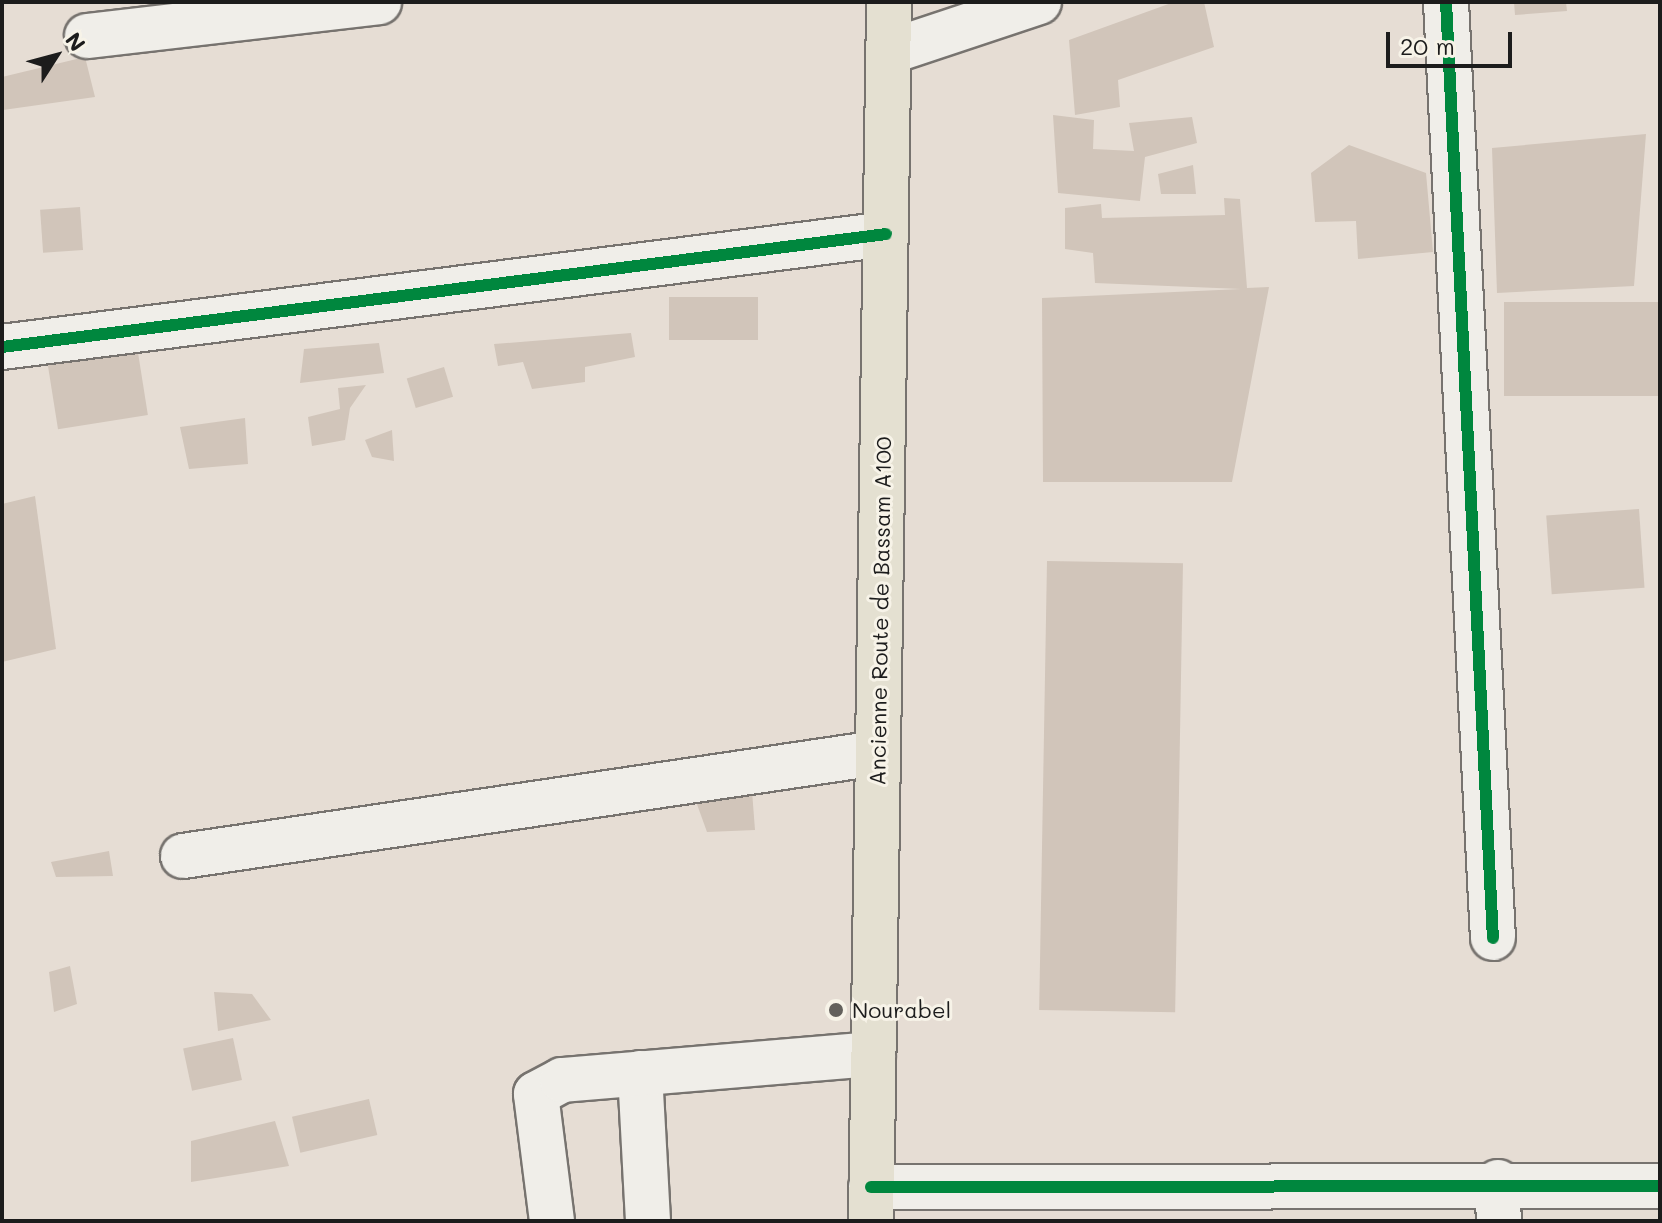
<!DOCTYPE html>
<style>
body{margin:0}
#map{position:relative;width:1662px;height:1223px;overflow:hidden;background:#e6ddd4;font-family:Mali,sans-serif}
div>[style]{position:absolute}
.building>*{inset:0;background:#d1c5ba;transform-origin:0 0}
.roads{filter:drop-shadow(2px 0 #77736f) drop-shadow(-2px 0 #77736f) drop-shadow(0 2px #77736f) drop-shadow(0 -2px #77736f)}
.minor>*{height:44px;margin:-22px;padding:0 22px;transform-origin:22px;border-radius:22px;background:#f0eee9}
.major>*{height:44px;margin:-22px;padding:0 22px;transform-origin:22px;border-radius:22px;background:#e4e0d1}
.cycleway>*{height:12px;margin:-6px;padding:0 6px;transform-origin:6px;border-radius:6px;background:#00873e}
.dots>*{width:22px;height:22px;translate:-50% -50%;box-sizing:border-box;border:4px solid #f7f3e8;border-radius:50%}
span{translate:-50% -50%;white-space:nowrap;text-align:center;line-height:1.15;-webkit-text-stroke:6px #f7f3e8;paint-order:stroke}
.street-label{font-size:22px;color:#1c1c1c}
.poi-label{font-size:22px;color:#1c1c1c}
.left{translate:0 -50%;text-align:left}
.frame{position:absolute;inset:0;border:4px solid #1c1c1c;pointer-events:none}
.north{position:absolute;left:16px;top:16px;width:80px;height:80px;-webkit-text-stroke:6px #f7f3e8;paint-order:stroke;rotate:54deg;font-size:22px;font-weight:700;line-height:32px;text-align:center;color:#1c1c1c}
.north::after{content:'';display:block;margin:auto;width:28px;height:36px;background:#1c1c1c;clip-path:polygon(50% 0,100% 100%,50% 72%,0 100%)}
.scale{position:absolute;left:1386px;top:32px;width:126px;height:36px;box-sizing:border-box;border:4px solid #1c1c1c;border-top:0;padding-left:10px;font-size:24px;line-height:28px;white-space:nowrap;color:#1c1c1c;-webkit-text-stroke:6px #f7f3e8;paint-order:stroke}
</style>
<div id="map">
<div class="building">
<div style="clip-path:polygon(1174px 2px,1204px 2px,1214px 47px,1118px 80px,1120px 107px,1075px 115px,1069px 40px)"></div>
<div style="clip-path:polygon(1514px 2px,1566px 2px,1567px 11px,1515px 15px)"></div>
<div style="clip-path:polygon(85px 57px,95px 97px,3px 110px,2px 77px)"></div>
<div style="clip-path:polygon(1053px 115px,1094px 120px,1093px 149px,1134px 151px,1129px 123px,1192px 117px,1197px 143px,1145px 157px,1140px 201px,1058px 193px)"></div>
<div style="clip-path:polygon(1646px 134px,1634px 286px,1497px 293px,1492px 148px)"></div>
<div style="clip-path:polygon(1349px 145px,1426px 173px,1433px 252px,1358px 259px,1356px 221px,1315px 222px,1311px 173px)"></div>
<div style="clip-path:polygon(1193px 165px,1196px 194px,1161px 194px,1158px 174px)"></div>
<div style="clip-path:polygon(1224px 198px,1240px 199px,1247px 288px,1269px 287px,1232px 482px,1043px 482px,1042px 298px,1241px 289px,1095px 283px,1093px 253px,1065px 249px,1065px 208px,1101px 204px,1102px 218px,1225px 215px)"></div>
<div style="left:80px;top:207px;width:43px;height:40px;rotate:86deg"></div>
<div style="left:669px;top:297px;width:89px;height:43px"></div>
<div style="left:1660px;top:302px;width:94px;height:156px;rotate:90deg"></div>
<div style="clip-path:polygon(631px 333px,635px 357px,585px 367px,585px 382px,532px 389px,523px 362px,498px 366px,494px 344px)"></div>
<div style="left:136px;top:340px;width:76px;height:91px;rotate:81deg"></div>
<div style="clip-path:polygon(379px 343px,384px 373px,300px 383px,304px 349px)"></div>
<div style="left:444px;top:367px;width:31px;height:39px;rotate:73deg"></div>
<div style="clip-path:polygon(366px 385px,350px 408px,345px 440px,312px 446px,308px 417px,340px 409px,338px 388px)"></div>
<div style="clip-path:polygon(245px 418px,248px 464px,189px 469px,180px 427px)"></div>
<div style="clip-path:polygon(392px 430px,394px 461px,372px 457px,365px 440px)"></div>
<div style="clip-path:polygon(35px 496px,56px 649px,2px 662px,2px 504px)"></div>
<div style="left:1639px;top:509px;width:79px;height:93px;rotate:86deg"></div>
<div style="left:1047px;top:561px;width:136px;height:449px;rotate:1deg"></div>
<div style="clip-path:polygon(752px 791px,755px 830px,707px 832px,694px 796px)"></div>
<div style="clip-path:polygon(109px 851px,113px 876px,56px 877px,51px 862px)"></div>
<div style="clip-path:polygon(70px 966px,77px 1004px,54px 1012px,49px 972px)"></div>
<div style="clip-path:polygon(214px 992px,252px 994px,271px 1020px,218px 1031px)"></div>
<div style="left:233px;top:1038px;width:43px;height:51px;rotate:78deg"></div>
<div style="left:369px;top:1099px;width:37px;height:79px;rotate:77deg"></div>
<div style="clip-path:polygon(275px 1121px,289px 1166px,191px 1182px,191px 1141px)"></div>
</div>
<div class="roads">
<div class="minor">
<div style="left:1446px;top:2px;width:937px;rotate:87.13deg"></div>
<div style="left:87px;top:36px;width:294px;rotate:-6.6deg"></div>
<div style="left:889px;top:52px;width:158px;rotate:-18.4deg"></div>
<div style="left:2px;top:347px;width:891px;rotate:-7.28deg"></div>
<div style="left:183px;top:856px;width:702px;rotate:-8.44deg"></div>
<div style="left:640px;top:1073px;width:148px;rotate:86.9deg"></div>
<div style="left:1498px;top:1182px;width:39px;rotate:89deg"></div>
<div style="left:871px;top:1187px;width:789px;rotate:-0.07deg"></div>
<div style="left:552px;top:1221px;width:128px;rotate:-97.2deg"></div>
<div style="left:536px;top:1094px;width:30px;rotate:-28deg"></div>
<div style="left:562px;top:1080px;width:312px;rotate:-4.8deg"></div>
</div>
<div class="major">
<div style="left:871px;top:1221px;width:1219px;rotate:-89.15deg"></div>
</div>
</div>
<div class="cycleway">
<div style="left:1446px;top:2px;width:937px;rotate:87.13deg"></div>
<div style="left:2px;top:347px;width:891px;rotate:-7.28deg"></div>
<div style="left:871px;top:1187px;width:789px;rotate:-0.07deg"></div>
</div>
<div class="dots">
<div style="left:836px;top:1010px;background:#63605c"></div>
</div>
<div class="street-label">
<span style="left:880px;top:611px;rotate:-89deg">Ancienne Route de Bassam A100</span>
</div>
<div class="poi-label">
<span class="left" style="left:852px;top:1010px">Nourabel</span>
</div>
<div class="frame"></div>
<div class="north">N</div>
<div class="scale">20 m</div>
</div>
